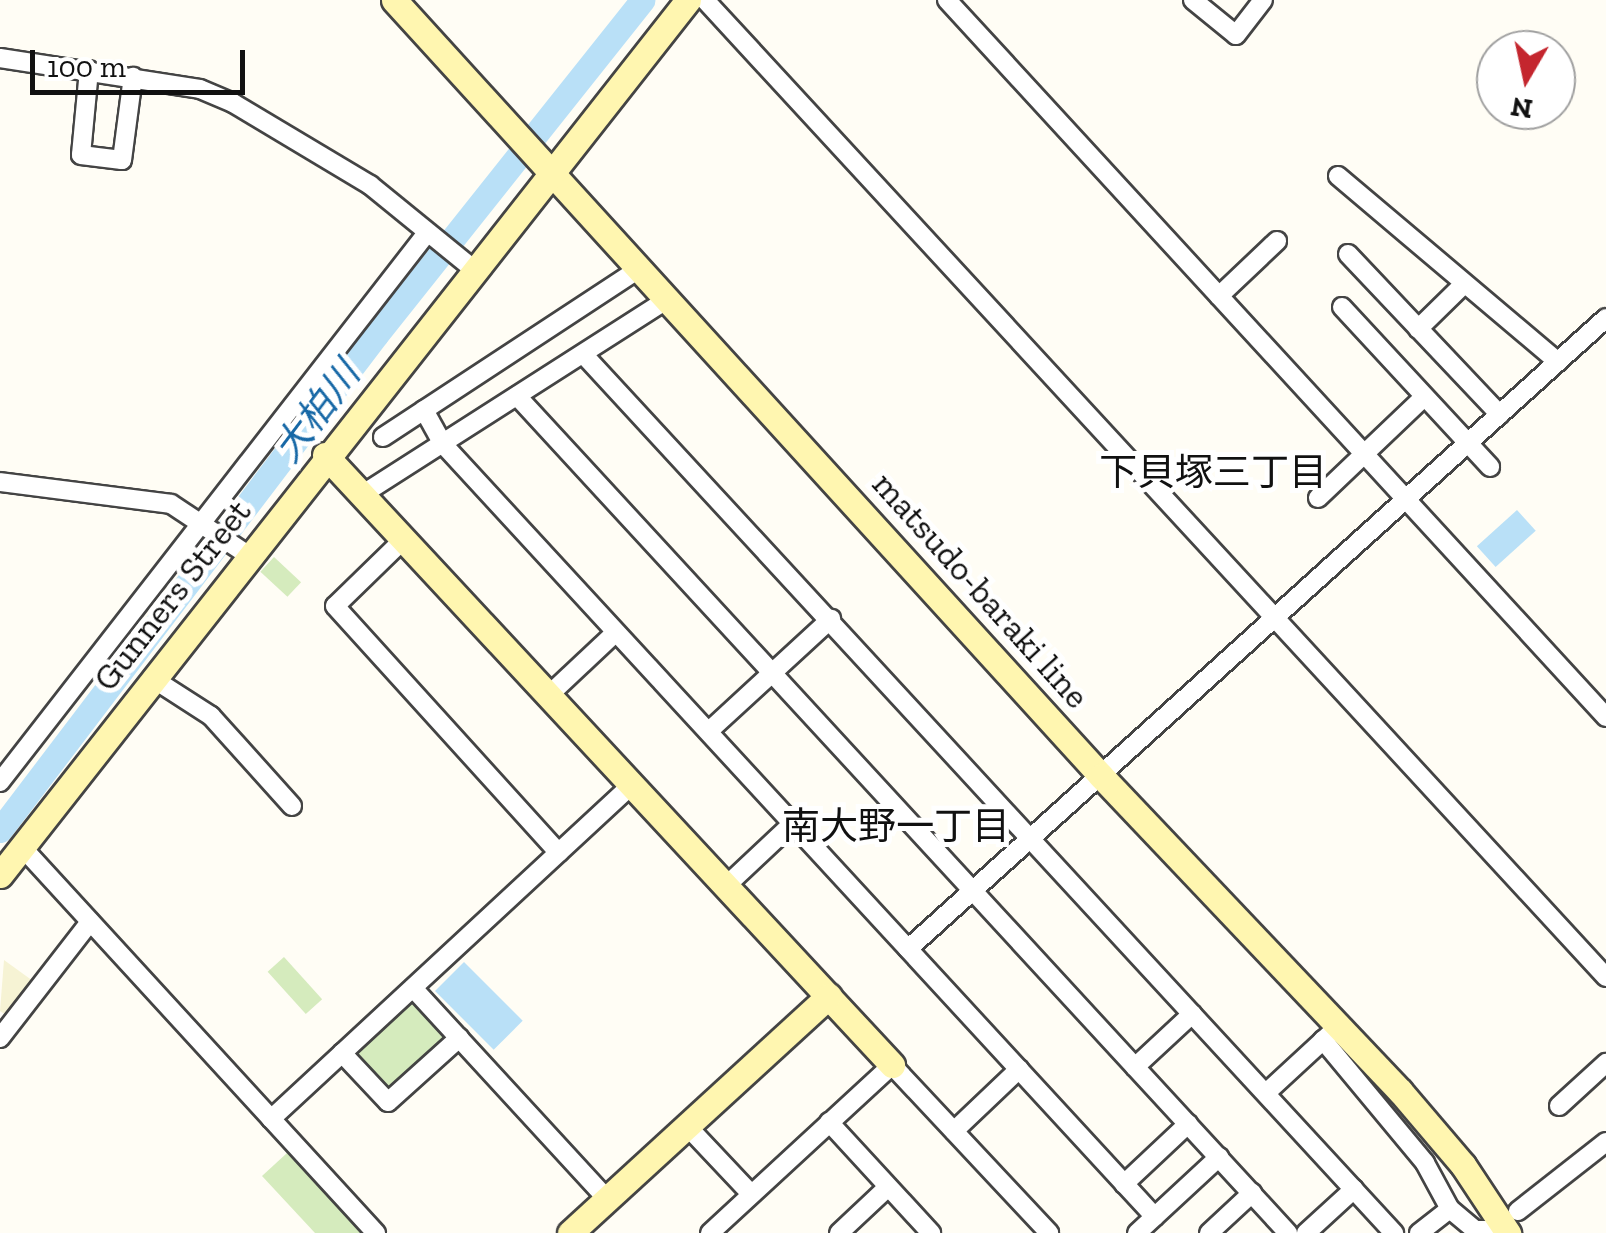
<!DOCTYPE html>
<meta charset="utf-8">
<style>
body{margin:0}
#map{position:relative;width:1606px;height:1233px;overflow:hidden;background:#fffdf5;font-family:"Zilla Slab","Noto Sans JP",serif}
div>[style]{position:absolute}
.farmland>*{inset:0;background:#f6f3d4}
.green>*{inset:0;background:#d5ebbd;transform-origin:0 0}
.water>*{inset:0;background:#b9e0f7;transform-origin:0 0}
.river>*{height:25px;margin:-12.5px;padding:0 12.5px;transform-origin:12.5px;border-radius:12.5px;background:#b9e0f7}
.roads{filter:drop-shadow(2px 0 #444) drop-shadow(-2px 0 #444) drop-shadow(0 2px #444) drop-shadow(0 -2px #444)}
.street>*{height:18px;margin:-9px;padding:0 9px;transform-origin:9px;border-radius:9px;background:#fff}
.secondary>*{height:25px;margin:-12.5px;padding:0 12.5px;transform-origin:12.5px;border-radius:12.5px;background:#fff6b0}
span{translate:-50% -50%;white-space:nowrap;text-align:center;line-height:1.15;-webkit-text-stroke:10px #fff;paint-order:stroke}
.street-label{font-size:35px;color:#111}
.water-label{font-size:38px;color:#1768a6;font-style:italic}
.neighbourhood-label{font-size:38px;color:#111}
.north{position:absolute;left:1476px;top:30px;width:100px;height:100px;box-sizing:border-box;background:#fff;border:2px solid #a0a0a0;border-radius:50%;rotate:189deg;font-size:28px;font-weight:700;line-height:40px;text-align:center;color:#111}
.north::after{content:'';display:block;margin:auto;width:35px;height:45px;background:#c4262e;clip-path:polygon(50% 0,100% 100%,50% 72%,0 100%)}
.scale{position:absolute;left:30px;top:50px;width:215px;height:45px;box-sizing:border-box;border:5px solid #111;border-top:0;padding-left:12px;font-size:30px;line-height:35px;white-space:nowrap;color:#111;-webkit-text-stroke:8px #fff;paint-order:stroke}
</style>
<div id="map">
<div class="farmland">
<div style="clip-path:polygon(4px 960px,33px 981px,6px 1015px,0 1011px)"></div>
</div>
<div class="green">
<div style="left:274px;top:557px;width:37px;height:20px;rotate:43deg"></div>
<div style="left:284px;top:957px;width:57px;height:22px;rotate:48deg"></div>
<div style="left:414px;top:1000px;width:53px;height:86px;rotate:47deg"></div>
<div style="clip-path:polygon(287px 1153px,361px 1233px,315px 1233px,262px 1176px)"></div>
</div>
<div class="water">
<div style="left:1517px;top:510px;width:28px;height:54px;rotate:48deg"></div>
<div style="left:464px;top:962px;width:83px;height:41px;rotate:45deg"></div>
</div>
<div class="river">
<div style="left:0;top:830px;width:622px;rotate:-52.78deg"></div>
<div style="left:376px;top:335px;width:428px;rotate:-51.5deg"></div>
</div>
<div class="roads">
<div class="street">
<div style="left:705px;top:0;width:1329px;rotate:47.32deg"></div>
<div style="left:947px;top:0;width:974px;rotate:47.41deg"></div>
<div style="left:1193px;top:0;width:55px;rotate:39.1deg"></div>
<div style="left:1236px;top:35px;width:44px;rotate:-52.4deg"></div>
<div style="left:0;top:58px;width:202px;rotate:8.8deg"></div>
<div style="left:200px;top:89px;width:36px;rotate:23deg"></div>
<div style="left:233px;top:103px;width:160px;rotate:30.9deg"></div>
<div style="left:370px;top:185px;width:132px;rotate:39.1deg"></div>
<div style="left:89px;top:70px;width:85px;rotate:95.4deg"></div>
<div style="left:81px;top:155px;width:41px;rotate:7deg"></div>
<div style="left:122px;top:160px;width:84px;rotate:-82.5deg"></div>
<div style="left:1338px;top:176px;width:288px;rotate:40.2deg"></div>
<div style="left:1348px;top:254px;width:221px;rotate:46.6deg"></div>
<div style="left:1219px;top:296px;width:80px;rotate:-43.5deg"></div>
<div style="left:1342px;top:307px;width:218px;rotate:47.2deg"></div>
<div style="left:1418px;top:329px;width:64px;rotate:-44.4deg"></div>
<div style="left:584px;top:355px;width:1195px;rotate:47.31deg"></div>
<div style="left:517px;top:396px;width:1138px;rotate:47.35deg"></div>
<div style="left:424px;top:410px;width:38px;rotate:61deg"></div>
<div style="left:442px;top:443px;width:1052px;rotate:47.35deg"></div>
<div style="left:383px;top:437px;width:306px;rotate:-33.3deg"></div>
<div style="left:0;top:482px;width:172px;rotate:7.3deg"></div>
<div style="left:171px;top:504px;width:92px;rotate:33.5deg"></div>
<div style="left:363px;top:494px;width:360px;rotate:-32.6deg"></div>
<div style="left:1318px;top:498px;width:146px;rotate:-43.6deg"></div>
<div style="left:404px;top:539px;width:96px;rotate:135.8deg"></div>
<div style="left:335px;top:606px;width:333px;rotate:47.8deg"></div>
<div style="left:152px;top:678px;width:70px;rotate:32.8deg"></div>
<div style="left:211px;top:716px;width:121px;rotate:48deg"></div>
<div style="left:549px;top:695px;width:91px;rotate:-43.2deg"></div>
<div style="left:709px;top:731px;width:166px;rotate:-42.6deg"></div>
<div style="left:0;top:782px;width:696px;rotate:-52.13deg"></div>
<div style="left:22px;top:847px;width:524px;rotate:47.48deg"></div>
<div style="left:726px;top:886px;width:92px;rotate:-43.2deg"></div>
<div style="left:908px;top:949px;width:941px;rotate:-42.11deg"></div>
<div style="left:413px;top:988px;width:287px;rotate:47.4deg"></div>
<div style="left:0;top:1038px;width:147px;rotate:-52.2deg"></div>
<div style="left:1323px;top:1040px;width:160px;rotate:50.3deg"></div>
<div style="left:1425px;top:1163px;width:52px;rotate:61.5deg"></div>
<div style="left:342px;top:1053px;width:67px;rotate:46.8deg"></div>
<div style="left:388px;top:1102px;width:96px;rotate:-42deg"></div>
<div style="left:1135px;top:1067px;width:78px;rotate:-42.9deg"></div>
<div style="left:1266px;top:1093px;width:87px;rotate:-42.7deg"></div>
<div style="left:1559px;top:1106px;width:64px;rotate:-42.5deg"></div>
<div style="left:271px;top:1119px;width:492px;rotate:-42.8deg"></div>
<div style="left:829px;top:1122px;width:151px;rotate:47.4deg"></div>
<div style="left:687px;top:1126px;width:93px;rotate:46.7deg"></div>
<div style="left:954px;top:1131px;width:90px;rotate:-43.6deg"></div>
<div style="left:1124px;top:1184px;width:88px;rotate:-43.2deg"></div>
<div style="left:1518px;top:1211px;width:112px;rotate:-38.1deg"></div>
<div style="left:710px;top:1233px;width:248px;rotate:-42.7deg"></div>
<div style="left:892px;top:1065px;width:230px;rotate:46.9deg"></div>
<div style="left:839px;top:1233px;width:67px;rotate:-43.2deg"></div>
<div style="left:1137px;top:1233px;width:112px;rotate:-42.8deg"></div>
<div style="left:1209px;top:1233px;width:59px;rotate:-42.9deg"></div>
<div style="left:1306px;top:1233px;width:65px;rotate:-42.5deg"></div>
<div style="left:1419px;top:1233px;width:39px;rotate:-38deg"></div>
<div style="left:1450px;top:1209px;width:33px;rotate:40deg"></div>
<div style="left:1475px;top:1230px;width:11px"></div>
</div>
<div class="secondary">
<div style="left:394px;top:0;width:1050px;rotate:47.66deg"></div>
<div style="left:1101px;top:776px;width:434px;rotate:46.5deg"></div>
<div style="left:1400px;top:1091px;width:97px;rotate:49.6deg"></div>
<div style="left:1463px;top:1165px;width:82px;rotate:56.5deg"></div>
<div style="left:325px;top:455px;width:833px;rotate:47.09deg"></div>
<div style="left:0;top:875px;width:1113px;rotate:-51.82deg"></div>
<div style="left:570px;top:1233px;width:351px;rotate:-42.5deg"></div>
</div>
</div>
<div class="street-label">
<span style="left:981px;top:590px;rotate:48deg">matsudo-baraki line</span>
<span style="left:172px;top:595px;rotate:-52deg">Gunners Street</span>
</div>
<div class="water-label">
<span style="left:317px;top:412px;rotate:-53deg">大柏川</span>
</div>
<div class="neighbourhood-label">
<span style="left:1213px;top:473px">下貝塚三丁目</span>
<span style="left:896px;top:827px">南大野一丁目</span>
</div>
<div class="north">N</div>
<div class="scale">100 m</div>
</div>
